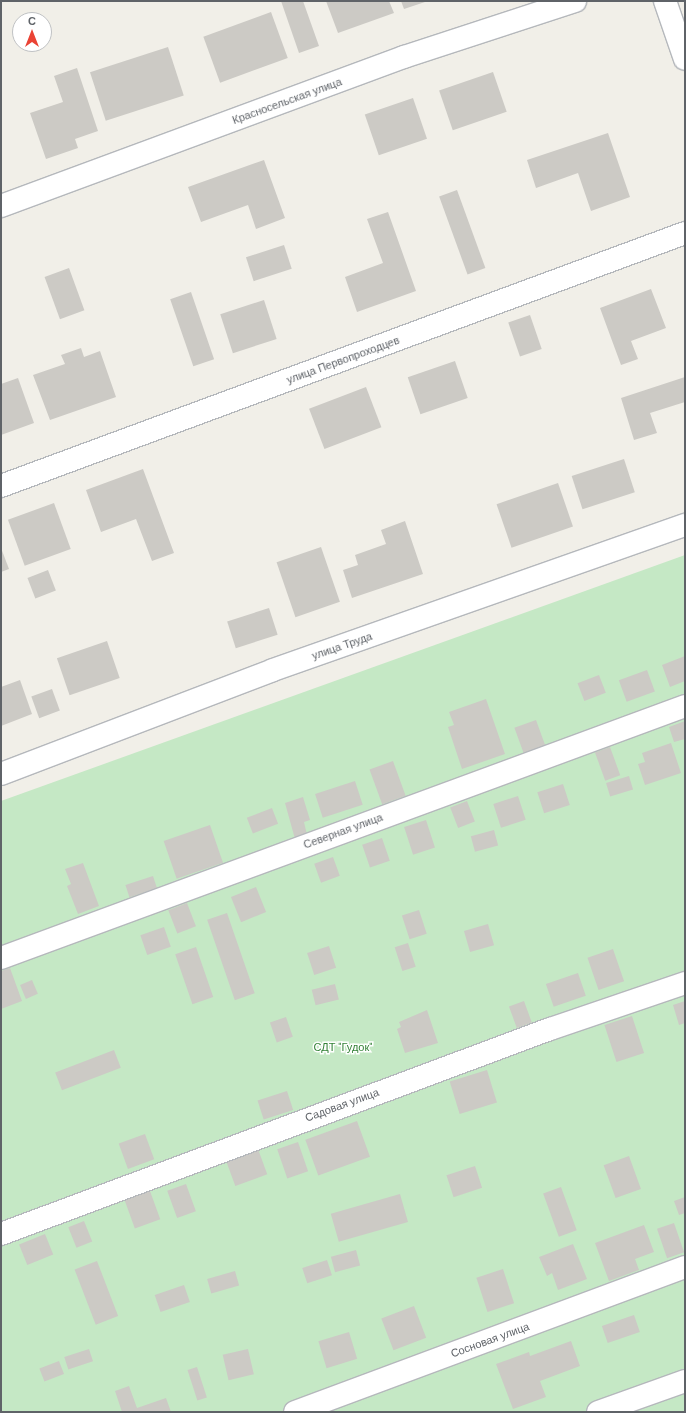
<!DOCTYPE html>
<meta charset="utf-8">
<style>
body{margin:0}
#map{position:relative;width:686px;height:1413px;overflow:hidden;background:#f1efe8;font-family:"DM Sans",sans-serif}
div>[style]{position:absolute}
.green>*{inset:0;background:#c5e8c5}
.building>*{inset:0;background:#cccac5;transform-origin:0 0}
.roads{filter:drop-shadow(1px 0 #b5b8bc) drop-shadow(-1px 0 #b5b8bc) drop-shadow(0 1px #b5b8bc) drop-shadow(0 -1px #b5b8bc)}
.minor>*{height:22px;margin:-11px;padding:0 11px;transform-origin:11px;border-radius:11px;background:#fff}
span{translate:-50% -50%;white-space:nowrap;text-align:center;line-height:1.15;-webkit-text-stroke:3px #fff;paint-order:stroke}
.street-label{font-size:11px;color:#5f6368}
.park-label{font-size:11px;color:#348238}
.frame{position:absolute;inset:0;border:2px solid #5f6368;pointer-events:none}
.north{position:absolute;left:12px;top:12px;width:40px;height:40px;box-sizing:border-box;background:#fff;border:1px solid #bfc1c3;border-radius:50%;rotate:0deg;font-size:11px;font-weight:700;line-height:16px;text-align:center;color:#5f6368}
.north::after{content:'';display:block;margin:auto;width:14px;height:18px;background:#ea4335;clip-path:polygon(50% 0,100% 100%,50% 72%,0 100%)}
</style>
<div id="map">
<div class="green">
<div style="clip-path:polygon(685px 555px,685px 1412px,1px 1412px,1px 801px)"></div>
</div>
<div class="building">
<div style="clip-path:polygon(281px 1px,303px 1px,319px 46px,299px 53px)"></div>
<div style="clip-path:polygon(326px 1px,389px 1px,394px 13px,338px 33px)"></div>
<div style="clip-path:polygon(401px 1px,428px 1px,404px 9px)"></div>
<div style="left:271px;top:12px;width:49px;height:72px;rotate:70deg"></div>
<div style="left:168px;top:47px;width:51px;height:82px;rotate:72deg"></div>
<div style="clip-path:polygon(77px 68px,98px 131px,75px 139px,78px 148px,46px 159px,30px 113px,63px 102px,54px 76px)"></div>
<div style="left:493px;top:72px;width:42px;height:57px;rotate:71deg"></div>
<div style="left:413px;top:98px;width:43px;height:51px;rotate:71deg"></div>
<div style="clip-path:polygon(608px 133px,630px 197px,591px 211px,578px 173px,536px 188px,527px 160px)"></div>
<div style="clip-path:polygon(264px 160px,285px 218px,256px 229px,248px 205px,201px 222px,188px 187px)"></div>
<div style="left:457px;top:190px;width:83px;height:19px;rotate:70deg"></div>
<div style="clip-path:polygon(388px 212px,416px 291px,357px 312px,345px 277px,383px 263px,367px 219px)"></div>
<div style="left:284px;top:245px;width:25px;height:40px;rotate:72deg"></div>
<div style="left:69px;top:268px;width:45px;height:26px;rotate:70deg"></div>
<div style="clip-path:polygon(651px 289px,666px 328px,631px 341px,638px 359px,621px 365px,600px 308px)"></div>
<div style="left:191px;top:292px;width:71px;height:22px;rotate:71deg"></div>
<div style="left:264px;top:300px;width:41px;height:46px;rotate:72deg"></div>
<div style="left:530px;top:315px;width:36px;height:23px;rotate:71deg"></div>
<div style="clip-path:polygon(81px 348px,84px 357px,100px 351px,116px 397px,50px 420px,33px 375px,65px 364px,61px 355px)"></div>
<div style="left:455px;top:361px;width:39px;height:50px;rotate:71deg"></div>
<div style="clip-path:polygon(685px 377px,685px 402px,650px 413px,657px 433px,634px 440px,621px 398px)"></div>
<div style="clip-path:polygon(18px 378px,34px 423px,1px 435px,1px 384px)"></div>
<div style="left:366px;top:387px;width:43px;height:61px;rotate:69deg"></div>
<div style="left:624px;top:459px;width:35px;height:55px;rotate:72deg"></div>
<div style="clip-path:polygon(143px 469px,174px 553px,152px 561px,136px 519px,101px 532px,86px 490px)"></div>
<div style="left:558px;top:483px;width:46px;height:65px;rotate:71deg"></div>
<div style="left:54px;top:503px;width:49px;height:49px;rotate:70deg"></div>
<div style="clip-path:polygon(405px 521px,423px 574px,352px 598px,343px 570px,358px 565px,355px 555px,386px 544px,381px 530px)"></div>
<div style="left:321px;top:547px;width:58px;height:47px;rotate:71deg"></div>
<div style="clip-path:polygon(1px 548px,9px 569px,1px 572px)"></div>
<div style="left:48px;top:570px;width:22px;height:22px;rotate:69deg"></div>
<div style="left:269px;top:608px;width:28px;height:44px;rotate:72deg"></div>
<div style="left:107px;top:641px;width:39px;height:53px;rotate:71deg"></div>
<div style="clip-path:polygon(685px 656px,685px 681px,670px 687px,662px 665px)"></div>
<div style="left:647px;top:670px;width:23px;height:30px;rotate:70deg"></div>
<div style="left:599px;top:675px;width:19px;height:23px;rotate:69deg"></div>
<div style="clip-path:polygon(20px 680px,32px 714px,1px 726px,1px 687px)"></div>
<div style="left:52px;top:689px;width:23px;height:22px;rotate:70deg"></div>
<div style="clip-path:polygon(486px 699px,505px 754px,462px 769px,448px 727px,454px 725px,449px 712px)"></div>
<div style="left:536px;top:720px;width:29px;height:23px;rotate:70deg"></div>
<div style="clip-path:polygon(685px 721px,685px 739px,674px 742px,669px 727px)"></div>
<div style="clip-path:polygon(671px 743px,681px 773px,645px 785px,638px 764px,645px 762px,642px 753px)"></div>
<div style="left:610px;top:747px;width:30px;height:16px;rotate:70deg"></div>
<div style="left:393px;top:761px;width:37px;height:25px;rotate:70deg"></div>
<div style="left:629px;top:776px;width:14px;height:24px;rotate:73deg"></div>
<div style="left:355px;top:781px;width:25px;height:42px;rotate:72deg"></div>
<div style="left:563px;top:784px;width:22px;height:27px;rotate:72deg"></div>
<div style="left:518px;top:796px;width:25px;height:26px;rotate:72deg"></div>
<div style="clip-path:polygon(303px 797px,310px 820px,304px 822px,307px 835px,295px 839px,285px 803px)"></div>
<div style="left:467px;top:801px;width:22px;height:18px;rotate:69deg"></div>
<div style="left:272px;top:808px;width:17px;height:27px;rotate:69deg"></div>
<div style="left:426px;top:820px;width:29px;height:23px;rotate:72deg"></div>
<div style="left:210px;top:825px;width:40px;height:49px;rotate:71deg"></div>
<div style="left:494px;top:830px;width:16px;height:24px;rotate:75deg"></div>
<div style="left:382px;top:838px;width:24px;height:21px;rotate:71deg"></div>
<div style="left:333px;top:857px;width:20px;height:20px;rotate:70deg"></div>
<div style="clip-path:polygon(83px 863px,99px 906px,78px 914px,67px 886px,71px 884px,65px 869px)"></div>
<div style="left:153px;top:876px;width:13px;height:29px;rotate:72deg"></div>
<div style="left:256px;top:887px;width:27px;height:27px;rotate:68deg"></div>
<div style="left:187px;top:903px;width:25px;height:20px;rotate:69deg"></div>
<div style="left:419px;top:910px;width:25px;height:18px;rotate:72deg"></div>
<div style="left:227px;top:913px;width:85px;height:21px;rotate:71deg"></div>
<div style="left:488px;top:924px;width:22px;height:25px;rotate:74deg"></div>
<div style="left:164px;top:927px;width:21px;height:25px;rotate:71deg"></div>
<div style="left:408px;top:943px;width:25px;height:14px;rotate:72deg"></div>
<div style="left:329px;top:946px;width:23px;height:23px;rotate:72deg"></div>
<div style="left:196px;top:947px;width:53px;height:22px;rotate:71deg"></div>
<div style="left:613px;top:949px;width:34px;height:27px;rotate:71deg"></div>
<div style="clip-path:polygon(10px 968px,22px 1001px,1px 1009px,1px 971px)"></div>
<div style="left:578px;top:973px;width:24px;height:34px;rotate:71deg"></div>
<div style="left:32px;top:980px;width:15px;height:13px;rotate:67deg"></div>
<div style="left:335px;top:984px;width:16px;height:24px;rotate:76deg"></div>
<div style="left:524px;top:1001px;width:23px;height:16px;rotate:70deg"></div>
<div style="clip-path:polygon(685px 1001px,685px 1023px,679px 1025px,673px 1005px)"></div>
<div style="clip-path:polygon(427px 1010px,438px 1043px,405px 1053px,397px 1029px,401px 1027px,399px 1022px)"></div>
<div style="left:632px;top:1016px;width:39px;height:29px;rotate:72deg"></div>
<div style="left:286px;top:1017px;width:21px;height:17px;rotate:71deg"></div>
<div style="left:114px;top:1050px;width:19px;height:63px;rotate:69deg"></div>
<div style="left:487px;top:1070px;width:34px;height:39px;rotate:73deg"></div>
<div style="left:287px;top:1091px;width:20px;height:31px;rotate:72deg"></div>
<div style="left:357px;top:1121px;width:38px;height:55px;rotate:70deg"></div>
<div style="left:145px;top:1134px;width:27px;height:28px;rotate:70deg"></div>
<div style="left:298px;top:1142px;width:31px;height:22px;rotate:71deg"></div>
<div style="left:258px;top:1149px;width:27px;height:34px;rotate:70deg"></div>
<div style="left:629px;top:1156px;width:35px;height:27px;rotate:70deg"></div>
<div style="left:475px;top:1166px;width:23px;height:30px;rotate:72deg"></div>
<div style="left:186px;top:1184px;width:29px;height:20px;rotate:70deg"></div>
<div style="left:561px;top:1187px;width:46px;height:19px;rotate:70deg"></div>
<div style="left:150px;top:1191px;width:30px;height:27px;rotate:70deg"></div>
<div style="left:400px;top:1194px;width:29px;height:72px;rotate:74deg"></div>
<div style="clip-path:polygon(685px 1197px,685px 1213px,679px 1215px,674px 1201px)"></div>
<div style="left:84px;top:1221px;width:22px;height:17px;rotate:68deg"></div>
<div style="left:674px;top:1223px;width:31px;height:18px;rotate:71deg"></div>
<div style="clip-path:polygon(644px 1225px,654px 1252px,635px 1259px,639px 1270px,609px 1281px,595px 1243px)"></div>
<div style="left:45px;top:1234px;width:22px;height:28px;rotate:68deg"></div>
<div style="clip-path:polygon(573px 1244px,587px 1279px,558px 1290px,552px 1273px,547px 1276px,539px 1257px)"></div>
<div style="left:356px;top:1250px;width:16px;height:26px;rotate:75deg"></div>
<div style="left:327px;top:1260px;width:16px;height:26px;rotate:72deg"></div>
<div style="left:97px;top:1261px;width:59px;height:24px;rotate:69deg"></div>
<div style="left:503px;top:1269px;width:36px;height:28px;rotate:72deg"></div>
<div style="left:235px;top:1271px;width:15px;height:29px;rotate:74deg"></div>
<div style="left:184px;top:1285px;width:18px;height:31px;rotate:71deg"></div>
<div style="left:414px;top:1306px;width:34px;height:35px;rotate:69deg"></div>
<div style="left:634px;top:1315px;width:18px;height:34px;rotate:71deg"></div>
<div style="left:349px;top:1332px;width:28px;height:32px;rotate:73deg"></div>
<div style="clip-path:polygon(571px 1341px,580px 1366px,540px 1381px,546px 1397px,513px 1409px,496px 1364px,529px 1352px,530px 1356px)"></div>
<div style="left:89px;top:1349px;width:13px;height:26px;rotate:72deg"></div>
<div style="left:248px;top:1349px;width:26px;height:26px;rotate:77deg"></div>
<div style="left:59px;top:1361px;width:14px;height:21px;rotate:69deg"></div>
<div style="left:197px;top:1367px;width:32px;height:10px;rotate:72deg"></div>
<div style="clip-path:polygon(129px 1386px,137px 1408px,166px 1398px,171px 1412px,122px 1412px,115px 1391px)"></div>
</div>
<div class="roads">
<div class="minor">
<div style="left:665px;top:1px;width:61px;rotate:71deg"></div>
<div style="left:1px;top:206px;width:430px;rotate:-20.3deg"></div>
<div style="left:404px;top:57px;width:180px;rotate:-18.1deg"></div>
<div style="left:1px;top:486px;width:729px;rotate:-20.3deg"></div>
<div style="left:1px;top:774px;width:291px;rotate:-20.9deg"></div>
<div style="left:273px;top:670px;width:437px;rotate:-19.4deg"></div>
<div style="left:1px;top:958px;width:729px;rotate:-20.22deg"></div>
<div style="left:1px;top:1234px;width:586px;rotate:-20.48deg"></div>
<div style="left:550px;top:1029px;width:143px;rotate:-18.8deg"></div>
<div style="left:295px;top:1412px;width:416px;rotate:-20.4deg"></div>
<div style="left:598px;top:1412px;width:92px;rotate:-19.6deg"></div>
</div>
</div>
<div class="street-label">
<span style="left:287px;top:101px;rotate:-20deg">Красносельская улица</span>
<span style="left:343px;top:360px;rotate:-20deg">улица Первопроходцев</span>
<span style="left:342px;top:646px;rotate:-19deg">улица Труда</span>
<span style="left:343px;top:831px;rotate:-20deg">Северная улица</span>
<span style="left:342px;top:1105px;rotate:-20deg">Садовая улица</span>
<span style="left:490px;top:1340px;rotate:-20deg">Сосновая улица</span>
</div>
<div class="park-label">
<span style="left:343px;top:1047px">СДТ "Гудок"</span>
</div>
<div class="frame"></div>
<div class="north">С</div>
</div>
